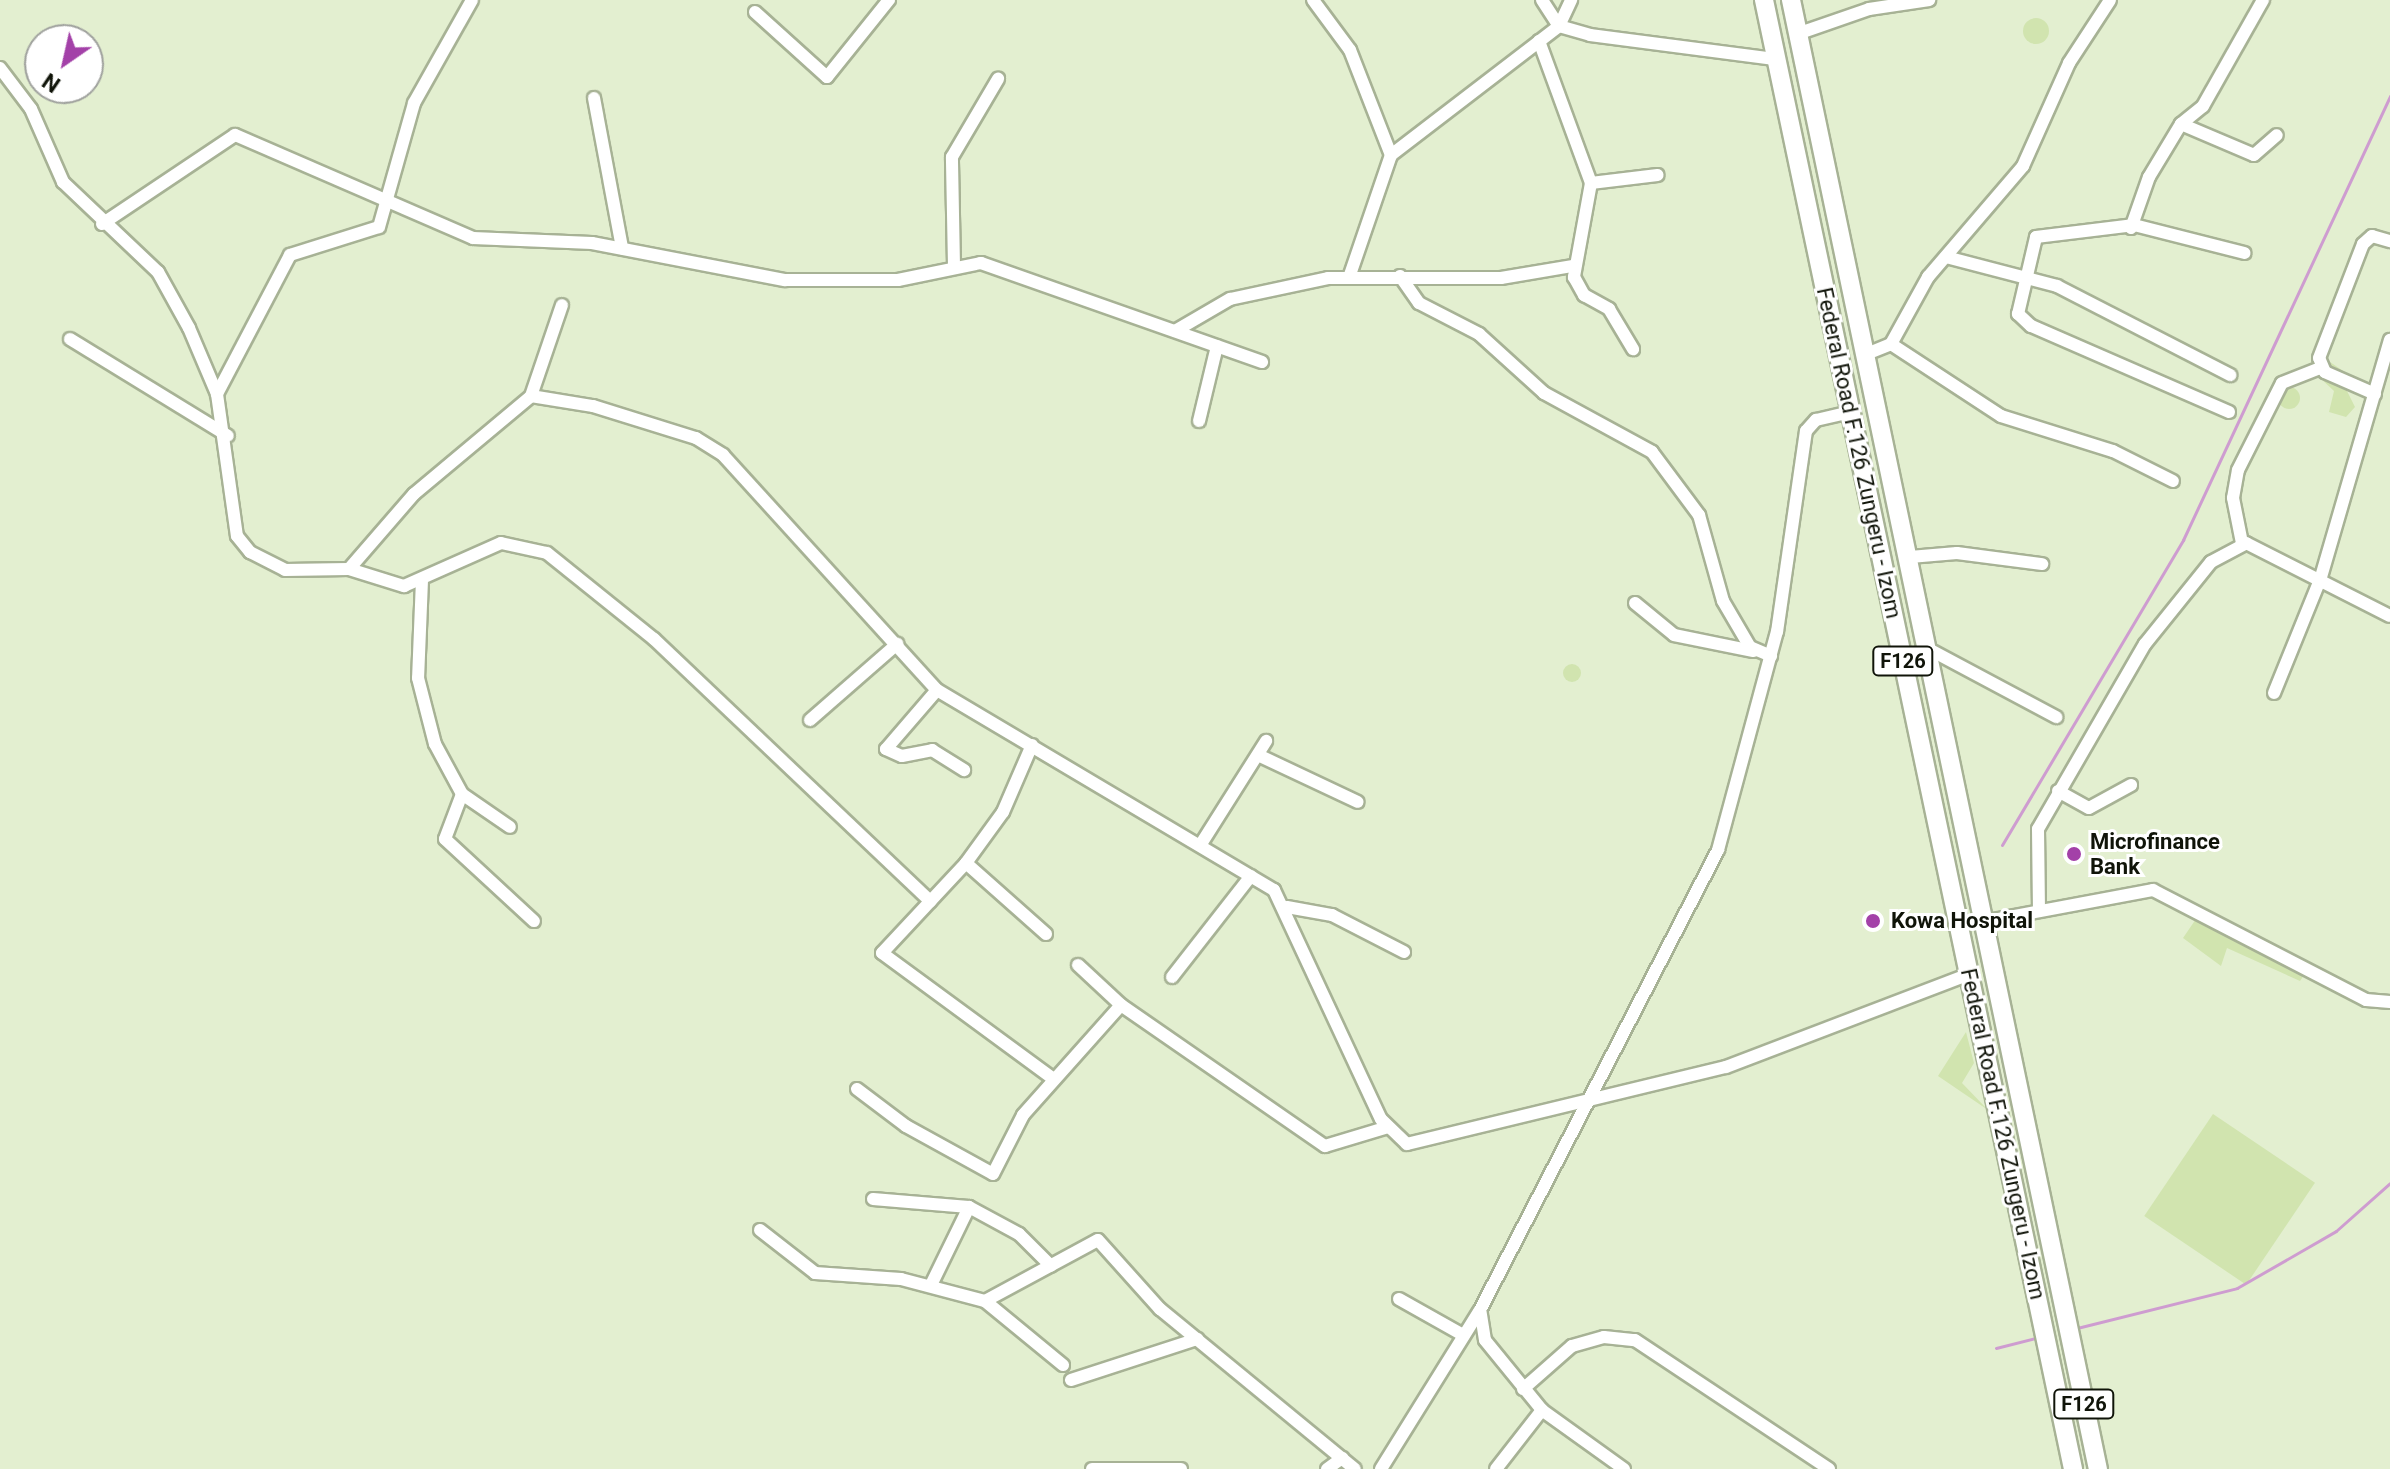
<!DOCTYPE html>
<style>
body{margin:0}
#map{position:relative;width:2390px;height:1469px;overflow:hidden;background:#e3efd0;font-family:Roboto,sans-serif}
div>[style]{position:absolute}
.green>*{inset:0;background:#d1e4af;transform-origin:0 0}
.round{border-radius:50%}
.stream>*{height:3px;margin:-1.5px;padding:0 1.5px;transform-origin:1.5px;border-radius:1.5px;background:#ce9cd0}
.roads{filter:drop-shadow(2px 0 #a7b295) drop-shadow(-2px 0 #a7b295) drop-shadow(0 2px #a7b295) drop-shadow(0 -2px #a7b295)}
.street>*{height:12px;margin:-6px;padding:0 6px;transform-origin:6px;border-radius:6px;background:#fff}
.primary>*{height:18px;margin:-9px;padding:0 9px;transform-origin:9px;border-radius:9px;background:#fff}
.dots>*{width:22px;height:22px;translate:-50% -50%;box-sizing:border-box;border:4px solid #fff;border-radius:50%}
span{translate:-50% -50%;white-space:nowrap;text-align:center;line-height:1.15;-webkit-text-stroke:6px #fff;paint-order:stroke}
.shield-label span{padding:2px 6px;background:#fff;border:2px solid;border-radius:6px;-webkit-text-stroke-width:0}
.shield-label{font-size:20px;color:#101409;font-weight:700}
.street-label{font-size:22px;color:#101409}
.poi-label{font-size:22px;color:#101409;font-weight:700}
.left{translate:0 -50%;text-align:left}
.north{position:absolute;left:24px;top:24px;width:80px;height:80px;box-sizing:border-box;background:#fff;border:2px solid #9fa19d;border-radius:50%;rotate:214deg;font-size:22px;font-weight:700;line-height:32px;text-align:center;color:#101409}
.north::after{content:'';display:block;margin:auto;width:28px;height:36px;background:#a341a8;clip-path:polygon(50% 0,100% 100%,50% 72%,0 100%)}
</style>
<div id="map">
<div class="green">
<div class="round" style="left:2023px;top:18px;width:26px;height:26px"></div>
<div style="clip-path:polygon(2327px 360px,2352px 377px,2354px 389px,2347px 391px,2355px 407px,2346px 417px,2329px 412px,2334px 391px,2316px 374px,2315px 361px)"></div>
<div class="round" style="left:2278px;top:387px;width:22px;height:22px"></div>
<div class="round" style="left:1563px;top:664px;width:18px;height:18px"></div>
<div style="clip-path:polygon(2198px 916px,2306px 972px,2300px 981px,2227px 948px,2221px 966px,2183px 938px)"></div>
<div style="clip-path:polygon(1966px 1032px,1974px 1063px,1962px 1083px,1988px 1110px,1938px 1076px)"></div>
<div style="left:2213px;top:1114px;width:123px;height:123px;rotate:34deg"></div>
</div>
<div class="stream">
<div style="left:2002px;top:845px;width:355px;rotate:-59.3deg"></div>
<div style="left:2183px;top:540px;width:490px;rotate:-65deg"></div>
<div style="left:2077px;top:1328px;width:165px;rotate:-14deg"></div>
<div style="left:2237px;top:1288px;width:114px;rotate:-29.9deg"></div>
<div style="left:2336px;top:1231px;width:72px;rotate:-41.6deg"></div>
<div style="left:1996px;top:1348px;width:44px;rotate:-14.3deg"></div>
</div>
<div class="roads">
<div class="street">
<div style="left:1313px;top:0;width:62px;rotate:53.5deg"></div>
<div style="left:1350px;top:50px;width:113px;rotate:68.7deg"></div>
<div style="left:1391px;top:155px;width:127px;rotate:108.9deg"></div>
<div style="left:1542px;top:0;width:31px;rotate:57deg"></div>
<div style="left:1559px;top:26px;width:32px;rotate:16deg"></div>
<div style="left:1590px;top:35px;width:188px;rotate:7.4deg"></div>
<div style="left:755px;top:12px;width:97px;rotate:42.1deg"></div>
<div style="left:827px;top:77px;width:99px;rotate:-51.2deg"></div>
<div style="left:1797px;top:34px;width:76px;rotate:-19.1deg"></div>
<div style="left:1869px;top:9px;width:61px;rotate:-8.5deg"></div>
<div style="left:1539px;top:41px;width:151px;rotate:69.9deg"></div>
<div style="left:1591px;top:183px;width:67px;rotate:-6.8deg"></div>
<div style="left:0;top:68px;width:51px;rotate:52.9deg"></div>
<div style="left:31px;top:109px;width:80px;rotate:66.3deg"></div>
<div style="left:63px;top:182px;width:131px;rotate:43.5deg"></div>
<div style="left:158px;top:272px;width:64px;rotate:61deg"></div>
<div style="left:189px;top:328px;width:72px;rotate:67deg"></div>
<div style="left:217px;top:394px;width:143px;rotate:82deg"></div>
<div style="left:237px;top:536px;width:21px;rotate:51deg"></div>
<div style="left:250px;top:552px;width:39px;rotate:27deg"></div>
<div style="left:285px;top:570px;width:64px;rotate:-0.9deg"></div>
<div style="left:349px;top:569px;width:58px;rotate:17.2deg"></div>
<div style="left:404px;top:586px;width:106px;rotate:-23.9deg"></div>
<div style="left:501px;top:543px;width:47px;rotate:12.3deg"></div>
<div style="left:547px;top:553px;width:137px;rotate:38.8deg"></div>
<div style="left:654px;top:639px;width:381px;rotate:43.5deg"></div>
<div style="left:594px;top:98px;width:153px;rotate:79.4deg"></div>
<div style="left:2181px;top:124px;width:79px;rotate:23deg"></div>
<div style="left:2254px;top:155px;width:30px;rotate:-41deg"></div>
<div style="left:1391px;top:155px;width:212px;rotate:-37.5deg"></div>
<div style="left:1559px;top:26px;width:29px;rotate:-65deg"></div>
<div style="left:1591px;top:183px;width:96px;rotate:100.3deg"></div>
<div style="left:1574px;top:277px;width:21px;rotate:61deg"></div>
<div style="left:1584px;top:295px;width:29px;rotate:29deg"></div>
<div style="left:1609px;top:309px;width:47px;rotate:59deg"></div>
<div style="left:102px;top:224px;width:160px;rotate:-33.8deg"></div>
<div style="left:235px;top:135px;width:259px;rotate:23.4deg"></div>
<div style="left:473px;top:238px;width:119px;rotate:2.4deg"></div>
<div style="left:592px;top:243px;width:197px;rotate:10.9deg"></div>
<div style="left:785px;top:280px;width:113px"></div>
<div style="left:898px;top:280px;width:85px;rotate:-11.6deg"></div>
<div style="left:981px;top:263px;width:298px;rotate:19.4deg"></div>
<div style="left:2131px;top:228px;width:54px;rotate:-70.6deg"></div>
<div style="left:2149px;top:177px;width:62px;rotate:-58.9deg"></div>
<div style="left:2181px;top:124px;width:28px;rotate:-39deg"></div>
<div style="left:2203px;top:106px;width:122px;rotate:-60.5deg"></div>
<div style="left:1946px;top:257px;width:115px;rotate:14.6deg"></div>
<div style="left:2057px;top:286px;width:195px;rotate:27.2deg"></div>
<div style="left:954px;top:266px;width:109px;rotate:-91.1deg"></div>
<div style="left:952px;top:157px;width:91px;rotate:-59.5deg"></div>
<div style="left:1400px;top:276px;width:33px;rotate:55deg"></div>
<div style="left:1419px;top:303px;width:68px;rotate:27.3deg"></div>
<div style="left:1479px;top:334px;width:88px;rotate:42.2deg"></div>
<div style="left:1544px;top:393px;width:123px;rotate:28.6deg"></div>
<div style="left:1652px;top:452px;width:79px;rotate:53.3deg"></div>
<div style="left:1699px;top:515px;width:89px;rotate:74.4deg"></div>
<div style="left:1723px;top:601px;width:53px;rotate:59.6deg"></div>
<div style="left:1750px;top:647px;width:23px;rotate:23deg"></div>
<div style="left:1175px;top:331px;width:64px;rotate:-30.2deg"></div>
<div style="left:1230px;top:299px;width:100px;rotate:-12.1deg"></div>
<div style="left:1328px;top:278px;width:173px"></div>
<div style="left:1501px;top:278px;width:73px;rotate:-9.5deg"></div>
<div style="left:70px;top:339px;width:185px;rotate:31.5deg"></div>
<div style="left:1891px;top:344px;width:131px;rotate:33.2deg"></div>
<div style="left:2001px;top:416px;width:117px;rotate:17.4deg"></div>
<div style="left:2113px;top:451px;width:67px;rotate:26.6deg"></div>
<div style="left:1864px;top:355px;width:29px;rotate:-22deg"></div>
<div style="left:1891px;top:344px;width:77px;rotate:-61.1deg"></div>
<div style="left:1928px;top:277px;width:146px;rotate:-49.4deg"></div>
<div style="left:2023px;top:166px;width:113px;rotate:-65.9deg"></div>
<div style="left:2069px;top:63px;width:75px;rotate:-56.9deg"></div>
<div style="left:217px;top:394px;width:157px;rotate:-62.3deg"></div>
<div style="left:290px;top:255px;width:93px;rotate:-17.5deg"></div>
<div style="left:379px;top:227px;width:129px;rotate:-74.2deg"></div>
<div style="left:414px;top:103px;width:118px;rotate:-60.6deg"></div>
<div style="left:2375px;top:394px;width:55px;rotate:-156.3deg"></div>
<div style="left:2325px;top:372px;width:15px;rotate:-113deg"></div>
<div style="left:2319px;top:358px;width:122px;rotate:-68.9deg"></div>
<div style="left:2363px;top:244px;width:12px;rotate:-42deg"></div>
<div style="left:2372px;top:236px;width:19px;rotate:16deg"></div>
<div style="left:531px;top:396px;width:63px;rotate:9.2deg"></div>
<div style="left:593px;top:406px;width:108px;rotate:17.3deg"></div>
<div style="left:696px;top:438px;width:32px;rotate:32deg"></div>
<div style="left:723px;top:455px;width:318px;rotate:47.7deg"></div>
<div style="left:937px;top:690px;width:392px;rotate:30.7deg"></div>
<div style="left:1274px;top:890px;width:253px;rotate:65deg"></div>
<div style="left:1381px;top:1119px;width:36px;rotate:44deg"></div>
<div style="left:1407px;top:1144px;width:328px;rotate:-13.6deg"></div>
<div style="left:1726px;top:1067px;width:260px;rotate:-20.9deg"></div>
<div style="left:2229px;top:412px;width:216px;rotate:-156.5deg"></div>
<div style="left:2031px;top:326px;width:18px;rotate:-137deg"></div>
<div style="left:2018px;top:314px;width:79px;rotate:-76.8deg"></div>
<div style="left:2036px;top:237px;width:99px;rotate:-7deg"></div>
<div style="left:2134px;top:225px;width:114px;rotate:14.2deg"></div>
<div style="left:1199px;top:421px;width:77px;rotate:-76.5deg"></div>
<div style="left:2242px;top:543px;width:46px;rotate:-101.3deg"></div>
<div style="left:2233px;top:498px;width:28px;rotate:-80deg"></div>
<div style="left:2238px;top:470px;width:97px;rotate:-63.2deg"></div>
<div style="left:2282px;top:383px;width:41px;rotate:-21.5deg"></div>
<div style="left:1910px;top:557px;width:47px;rotate:-4.9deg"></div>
<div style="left:1957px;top:553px;width:86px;rotate:7.4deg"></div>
<div style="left:349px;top:569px;width:99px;rotate:-49.1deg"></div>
<div style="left:414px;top:494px;width:153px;rotate:-39.9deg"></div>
<div style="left:531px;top:396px;width:96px;rotate:-71.2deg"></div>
<div style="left:422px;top:580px;width:98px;rotate:92.3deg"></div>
<div style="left:418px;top:678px;width:68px;rotate:75.6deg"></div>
<div style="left:435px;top:744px;width:57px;rotate:61.6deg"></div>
<div style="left:462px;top:794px;width:58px;rotate:34.5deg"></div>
<div style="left:1635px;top:603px;width:50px;rotate:39.4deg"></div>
<div style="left:1674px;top:635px;width:81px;rotate:11.4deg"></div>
<div style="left:1925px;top:647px;width:149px;rotate:28.1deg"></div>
<div style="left:937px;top:690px;width:78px;rotate:130.8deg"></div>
<div style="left:886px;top:749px;width:17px;rotate:24deg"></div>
<div style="left:902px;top:756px;width:31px;rotate:-11deg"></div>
<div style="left:932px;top:750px;width:38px;rotate:32deg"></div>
<div style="left:2274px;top:693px;width:125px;rotate:-67.9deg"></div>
<div style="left:2321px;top:577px;width:247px;rotate:-73.8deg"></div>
<div style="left:810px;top:720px;width:116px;rotate:-41.1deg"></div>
<div style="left:1032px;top:745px;width:73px;rotate:113.4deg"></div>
<div style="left:1003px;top:812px;width:63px;rotate:126deg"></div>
<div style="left:966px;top:863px;width:123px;rotate:133deg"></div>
<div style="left:882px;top:953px;width:211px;rotate:36.3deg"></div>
<div style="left:1258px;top:755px;width:110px;rotate:25.2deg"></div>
<div style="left:2058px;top:791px;width:35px;rotate:29deg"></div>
<div style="left:2089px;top:808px;width:48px;rotate:-28.7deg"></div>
<div style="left:462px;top:794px;width:48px;rotate:110.7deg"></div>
<div style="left:445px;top:839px;width:121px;rotate:42.7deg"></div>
<div style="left:1201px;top:844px;width:122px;rotate:-57.7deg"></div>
<div style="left:966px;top:863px;width:107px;rotate:41.6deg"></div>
<div style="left:1287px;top:907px;width:46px;rotate:10.1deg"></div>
<div style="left:1332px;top:915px;width:81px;rotate:27.2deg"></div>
<div style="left:2039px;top:911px;width:82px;rotate:-90.7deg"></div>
<div style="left:2038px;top:829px;width:214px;rotate:-60deg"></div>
<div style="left:2145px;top:644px;width:105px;rotate:-51.2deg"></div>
<div style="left:2211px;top:562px;width:40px;rotate:-28deg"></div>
<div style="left:2246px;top:543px;width:161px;rotate:26.9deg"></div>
<div style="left:1982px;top:922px;width:174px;rotate:-10.6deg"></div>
<div style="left:2153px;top:890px;width:240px;rotate:27.3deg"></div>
<div style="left:2366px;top:1000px;width:24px;rotate:5deg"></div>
<div style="left:1078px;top:965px;width:59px;rotate:42.9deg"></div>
<div style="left:1172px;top:977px;width:128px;rotate:-52deg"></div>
<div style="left:857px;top:1089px;width:61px;rotate:37.1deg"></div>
<div style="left:906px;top:1126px;width:99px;rotate:28.9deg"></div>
<div style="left:993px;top:1174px;width:66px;rotate:-63deg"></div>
<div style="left:1023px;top:1115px;width:147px;rotate:-48.3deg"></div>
<div style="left:1121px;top:1005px;width:248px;rotate:34.7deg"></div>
<div style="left:1325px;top:1146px;width:66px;rotate:-16.8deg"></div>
<div style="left:873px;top:1199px;width:96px;rotate:4.8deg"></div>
<div style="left:969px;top:1207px;width:57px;rotate:28.4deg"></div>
<div style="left:1019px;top:1234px;width:45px;rotate:45deg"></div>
<div style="left:760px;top:1230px;width:70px;rotate:38deg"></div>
<div style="left:815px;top:1273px;width:86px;rotate:4deg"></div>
<div style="left:901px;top:1279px;width:87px;rotate:14.7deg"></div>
<div style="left:985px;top:1301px;width:128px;rotate:-28.4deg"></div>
<div style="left:1098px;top:1240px;width:93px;rotate:48.1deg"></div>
<div style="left:1160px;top:1309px;width:252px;rotate:39.4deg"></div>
<div style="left:931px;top:1285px;width:87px;rotate:-64deg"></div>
<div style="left:1399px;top:1299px;width:73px;rotate:29.4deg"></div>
<div style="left:985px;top:1301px;width:101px;rotate:39.4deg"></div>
<div style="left:1071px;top:1380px;width:133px;rotate:-18deg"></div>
<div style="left:1523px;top:1389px;width:65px;rotate:-41.3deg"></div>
<div style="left:1572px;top:1346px;width:33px;rotate:-16deg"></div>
<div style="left:1604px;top:1337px;width:31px;rotate:6deg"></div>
<div style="left:1635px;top:1340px;width:233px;rotate:33.6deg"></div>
<div style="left:1092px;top:1469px;width:89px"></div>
<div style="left:1327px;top:1469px;width:19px;rotate:-36deg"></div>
<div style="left:1381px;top:1469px;width:187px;rotate:-58.1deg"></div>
<div style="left:1496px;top:1469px;width:75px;rotate:-52.1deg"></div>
<div style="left:1624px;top:1469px;width:101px;rotate:-144.3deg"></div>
<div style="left:1542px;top:1410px;width:90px;rotate:-129.2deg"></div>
<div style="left:1485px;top:1340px;width:30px;rotate:-99deg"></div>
<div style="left:1480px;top:1310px;width:518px;rotate:-62.64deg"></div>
<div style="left:1718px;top:850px;width:226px;rotate:-74.9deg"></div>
<div style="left:1777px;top:632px;width:203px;rotate:-81.8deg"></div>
<div style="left:1806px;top:431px;width:15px;rotate:-48deg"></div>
<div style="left:1816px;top:420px;width:36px;rotate:-13deg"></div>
</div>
<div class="primary">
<div style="left:1764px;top:0;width:1501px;rotate:78.12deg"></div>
<div style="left:1791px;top:0;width:1501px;rotate:78.2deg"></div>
</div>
</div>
<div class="dots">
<div style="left:2074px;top:854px;background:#a341a8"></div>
<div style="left:1873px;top:921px;background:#a341a8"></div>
</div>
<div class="shield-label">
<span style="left:1903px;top:661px">F126</span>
<span style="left:2084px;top:1404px">F126</span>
</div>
<div class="street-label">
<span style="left:1859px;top:453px;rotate:78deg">Federal Road F.126 Zungeru - Izom</span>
<span style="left:2003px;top:1134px;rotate:78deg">Federal Road F.126 Zungeru - Izom</span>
</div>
<div class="poi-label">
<span class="left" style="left:2090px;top:854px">Microfinance<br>Bank</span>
<span class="left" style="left:1891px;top:921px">Kowa Hospital</span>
</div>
<div class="north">N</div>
</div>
